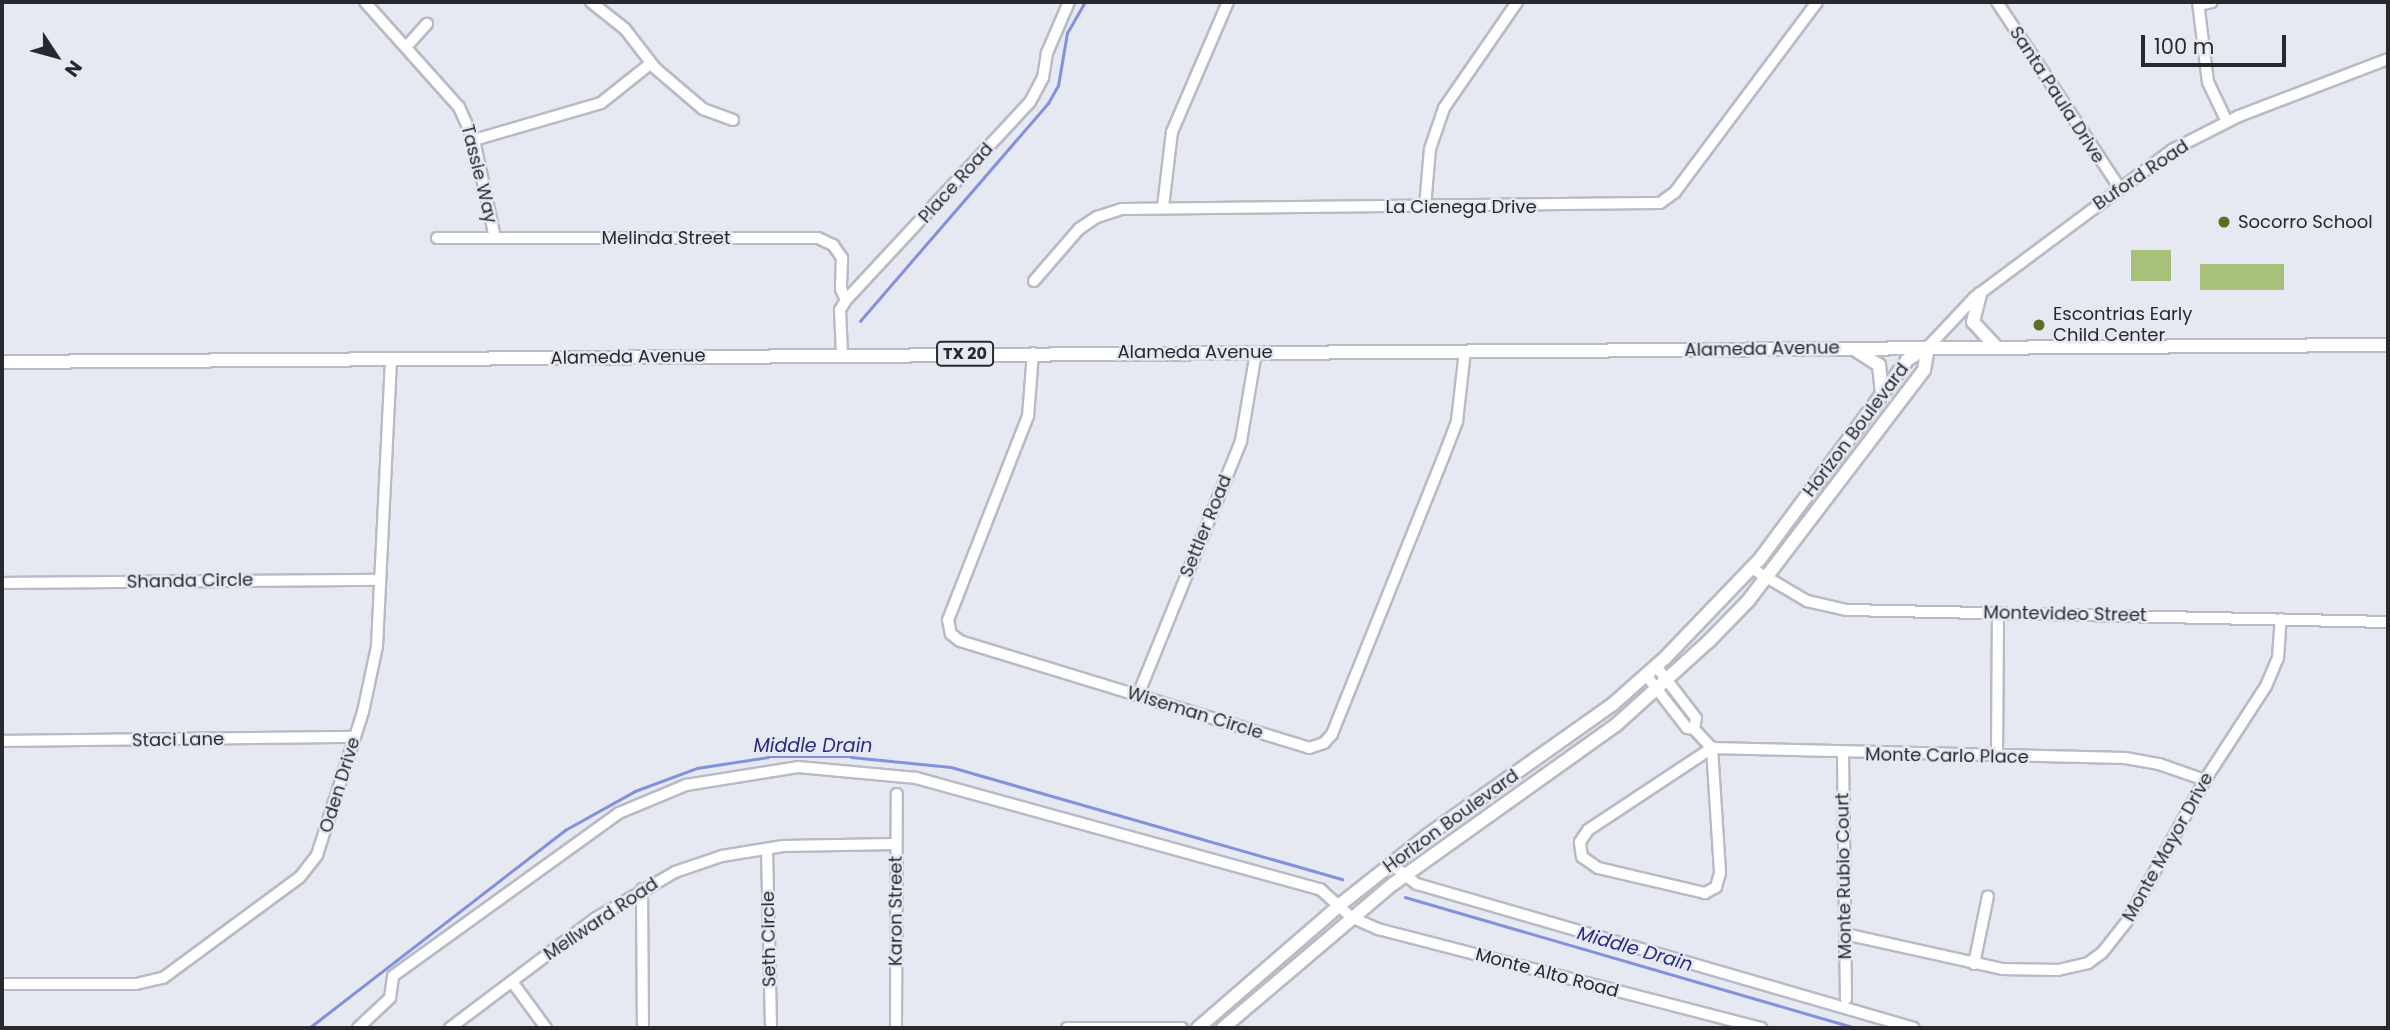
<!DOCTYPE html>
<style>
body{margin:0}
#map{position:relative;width:2390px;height:1030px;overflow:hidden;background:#e6e8f2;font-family:Poppins,sans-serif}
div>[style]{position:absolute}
.green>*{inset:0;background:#a7c17b;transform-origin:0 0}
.stream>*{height:2.5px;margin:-1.25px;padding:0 1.25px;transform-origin:1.25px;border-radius:1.25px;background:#8390dc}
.roads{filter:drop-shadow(2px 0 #b8bbc4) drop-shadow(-2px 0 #b8bbc4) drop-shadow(0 2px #b8bbc4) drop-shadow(0 -2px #b8bbc4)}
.minor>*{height:10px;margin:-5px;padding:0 5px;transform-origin:5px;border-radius:5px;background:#fff}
.major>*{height:12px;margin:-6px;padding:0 6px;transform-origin:6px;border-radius:6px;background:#fff}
.dots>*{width:19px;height:19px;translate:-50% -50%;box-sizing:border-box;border:4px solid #e6e8f2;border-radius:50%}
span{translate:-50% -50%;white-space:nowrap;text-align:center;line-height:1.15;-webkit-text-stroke:5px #e6e8f2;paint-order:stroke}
.shield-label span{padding:2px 5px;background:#e6e8f2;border:2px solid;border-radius:5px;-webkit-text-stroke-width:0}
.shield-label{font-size:16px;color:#28292c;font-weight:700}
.street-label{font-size:18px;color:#28292c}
.poi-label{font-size:18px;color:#28292c}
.left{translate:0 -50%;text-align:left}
.water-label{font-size:19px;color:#292a82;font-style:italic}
.frame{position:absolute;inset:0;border:4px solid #28292c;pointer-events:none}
.north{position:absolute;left:21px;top:21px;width:70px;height:70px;-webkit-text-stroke:5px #e6e8f2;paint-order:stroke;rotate:126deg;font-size:19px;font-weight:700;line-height:28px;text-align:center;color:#28292c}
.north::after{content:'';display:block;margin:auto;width:24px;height:32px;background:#28292c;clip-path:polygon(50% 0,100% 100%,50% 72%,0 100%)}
.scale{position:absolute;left:2141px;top:35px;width:145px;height:32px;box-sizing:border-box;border:4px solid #28292c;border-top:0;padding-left:9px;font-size:21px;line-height:24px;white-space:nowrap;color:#28292c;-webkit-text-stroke:5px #e6e8f2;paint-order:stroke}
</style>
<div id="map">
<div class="green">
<div style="left:2131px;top:250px;width:40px;height:31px"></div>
<div style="left:2200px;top:264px;width:84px;height:26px"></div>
</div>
<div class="stream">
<div style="left:860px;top:321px;width:288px;rotate:-49.2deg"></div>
<div style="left:1048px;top:103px;width:20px;rotate:-60deg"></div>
<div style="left:1058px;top:86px;width:54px;rotate:-80.4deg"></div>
<div style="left:1067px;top:33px;width:36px;rotate:-60deg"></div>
<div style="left:1405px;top:897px;width:471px;rotate:16.2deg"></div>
<div style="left:309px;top:1028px;width:324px;rotate:-37.7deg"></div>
<div style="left:565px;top:830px;width:80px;rotate:-29.1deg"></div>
<div style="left:635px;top:791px;width:66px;rotate:-20.4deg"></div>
<div style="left:697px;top:768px;width:72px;rotate:-8.8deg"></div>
<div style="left:768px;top:757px;width:83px"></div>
<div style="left:851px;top:757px;width:100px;rotate:5.7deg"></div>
<div style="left:951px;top:767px;width:407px;rotate:16deg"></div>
</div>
<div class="roads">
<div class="minor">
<div style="left:365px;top:2px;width:141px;rotate:48.2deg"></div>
<div style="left:459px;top:107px;width:36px;rotate:66deg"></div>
<div style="left:474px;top:140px;width:100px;rotate:77.9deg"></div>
<div style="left:591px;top:2px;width:43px;rotate:38.5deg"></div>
<div style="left:625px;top:29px;width:49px;rotate:52.4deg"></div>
<div style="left:655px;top:68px;width:63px;rotate:40.5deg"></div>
<div style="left:703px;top:109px;width:32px;rotate:20deg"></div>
<div style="left:1997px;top:2px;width:222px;rotate:56.6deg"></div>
<div style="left:2198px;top:2px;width:81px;rotate:82.9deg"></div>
<div style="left:2208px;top:82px;width:44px;rotate:64.6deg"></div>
<div style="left:2199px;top:5px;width:13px;rotate:-13deg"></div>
<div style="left:407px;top:46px;width:30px;rotate:-48deg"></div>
<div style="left:474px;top:140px;width:132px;rotate:-16.2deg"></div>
<div style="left:601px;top:103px;width:63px;rotate:-38.5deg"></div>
<div style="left:1425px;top:206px;width:57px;rotate:-85deg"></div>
<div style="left:1430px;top:149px;width:43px;rotate:-71.1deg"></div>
<div style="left:1444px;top:108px;width:129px;rotate:-55.4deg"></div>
<div style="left:1163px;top:207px;width:76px;rotate:-83.2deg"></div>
<div style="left:1172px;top:132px;width:142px;rotate:-66.7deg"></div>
<div style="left:437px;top:238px;width:381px"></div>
<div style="left:818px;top:238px;width:17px;rotate:25deg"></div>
<div style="left:833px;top:245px;width:16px;rotate:55deg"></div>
<div style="left:842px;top:258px;width:31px;rotate:92deg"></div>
<div style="left:841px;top:289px;width:12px;rotate:66deg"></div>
<div style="left:1034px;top:281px;width:69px;rotate:-49.1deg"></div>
<div style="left:1079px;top:229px;width:22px;rotate:-34deg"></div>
<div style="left:1097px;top:217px;width:26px;rotate:-18deg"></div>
<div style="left:1122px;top:209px;width:538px;rotate:-0.64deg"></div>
<div style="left:1660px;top:203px;width:19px;rotate:-36deg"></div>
<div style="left:1675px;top:192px;width:237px;rotate:-53.2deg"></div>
<div style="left:1928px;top:347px;width:69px;rotate:-46.8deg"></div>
<div style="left:1975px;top:297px;width:246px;rotate:-36.7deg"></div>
<div style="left:2172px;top:150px;width:75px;rotate:-26.9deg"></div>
<div style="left:2239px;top:116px;width:160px;rotate:-20.9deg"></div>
<div style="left:1033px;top:353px;width:63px;rotate:94.5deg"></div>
<div style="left:1028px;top:416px;width:219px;rotate:111.4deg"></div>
<div style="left:948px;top:620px;width:14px;rotate:78deg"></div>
<div style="left:951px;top:634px;width:11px;rotate:38deg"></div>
<div style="left:960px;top:641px;width:365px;rotate:17deg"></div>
<div style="left:1309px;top:748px;width:16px;rotate:-18deg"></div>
<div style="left:1324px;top:743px;width:12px;rotate:-48deg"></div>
<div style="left:1332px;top:734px;width:297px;rotate:-68.1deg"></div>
<div style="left:1443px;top:458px;width:40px;rotate:-69deg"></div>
<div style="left:1457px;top:421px;width:70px;rotate:-83.5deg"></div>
<div style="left:842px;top:354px;width:44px;rotate:-92.6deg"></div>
<div style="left:840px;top:310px;width:12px;rotate:-59deg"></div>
<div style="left:846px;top:300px;width:270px;rotate:-47.1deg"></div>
<div style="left:1030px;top:102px;width:27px;rotate:-62deg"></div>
<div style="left:1043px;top:78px;width:25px;rotate:-81deg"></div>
<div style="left:1047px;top:53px;width:56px;rotate:-66.7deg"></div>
<div style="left:1751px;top:568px;width:65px;rotate:30.5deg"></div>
<div style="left:1807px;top:601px;width:41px;rotate:12.7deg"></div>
<div style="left:1847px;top:610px;width:541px;rotate:1.27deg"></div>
<div style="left:2px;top:583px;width:375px;rotate:-0.5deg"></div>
<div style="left:1646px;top:675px;width:67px;rotate:52.3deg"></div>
<div style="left:1687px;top:728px;width:7px;rotate:8deg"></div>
<div style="left:1694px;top:729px;width:11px;rotate:-80deg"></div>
<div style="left:1696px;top:718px;width:66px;rotate:-127.6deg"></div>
<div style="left:1138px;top:695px;width:274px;rotate:-67.9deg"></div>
<div style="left:1241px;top:441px;width:90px;rotate:-80.4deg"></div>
<div style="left:1694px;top:729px;width:26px;rotate:47deg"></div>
<div style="left:1712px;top:748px;width:413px;rotate:1.4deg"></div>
<div style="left:2125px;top:758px;width:35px;rotate:10deg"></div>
<div style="left:2159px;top:764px;width:49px;rotate:19.2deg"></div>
<div style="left:2px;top:741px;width:352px;rotate:-0.7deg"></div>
<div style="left:1712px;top:748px;width:125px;rotate:86.3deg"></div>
<div style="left:1720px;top:873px;width:15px;rotate:106deg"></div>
<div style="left:1716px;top:887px;width:13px;rotate:151deg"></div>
<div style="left:1705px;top:893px;width:110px;rotate:-166.8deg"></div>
<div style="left:1598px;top:868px;width:19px;rotate:-145deg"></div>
<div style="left:1582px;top:857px;width:15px;rotate:-98deg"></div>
<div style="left:1580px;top:842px;width:14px;rotate:-56deg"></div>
<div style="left:1588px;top:830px;width:149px;rotate:-33.5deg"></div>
<div style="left:1843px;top:754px;width:245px;rotate:89.3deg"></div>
<div style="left:1997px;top:756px;width:142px;rotate:-89.6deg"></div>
<div style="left:767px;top:850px;width:178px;rotate:88.7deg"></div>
<div style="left:1391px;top:864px;width:33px;rotate:38deg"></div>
<div style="left:1417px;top:884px;width:517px;rotate:16.16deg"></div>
<div style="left:642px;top:889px;width:139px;rotate:89.6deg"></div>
<div style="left:1845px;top:934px;width:162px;rotate:12.5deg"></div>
<div style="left:2003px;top:969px;width:55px;rotate:1deg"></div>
<div style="left:2058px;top:970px;width:31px;rotate:-13deg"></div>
<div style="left:2088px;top:963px;width:17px;rotate:-36deg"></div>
<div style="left:2102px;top:953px;width:42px;rotate:-51.8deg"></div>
<div style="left:2128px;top:920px;width:160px;rotate:-61.2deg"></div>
<div style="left:2205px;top:780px;width:112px;rotate:-57deg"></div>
<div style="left:2266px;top:686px;width:30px;rotate:-67deg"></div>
<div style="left:2278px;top:658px;width:39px;rotate:-86deg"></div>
<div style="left:1974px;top:964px;width:69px;rotate:-78.4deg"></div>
<div style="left:513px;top:983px;width:56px;rotate:53.7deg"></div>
<div style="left:2px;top:984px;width:134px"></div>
<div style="left:136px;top:984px;width:28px;rotate:-13deg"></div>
<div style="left:163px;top:978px;width:170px;rotate:-36.4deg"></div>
<div style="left:300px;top:877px;width:28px;rotate:-52deg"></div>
<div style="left:317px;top:855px;width:150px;rotate:-72.2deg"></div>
<div style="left:363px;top:712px;width:67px;rotate:-78deg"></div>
<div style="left:377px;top:646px;width:288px;rotate:-87.2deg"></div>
<div style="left:358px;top:1028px;width:44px;rotate:-43.2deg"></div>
<div style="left:390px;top:998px;width:22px;rotate:-82deg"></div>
<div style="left:393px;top:976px;width:279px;rotate:-35.8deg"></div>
<div style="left:619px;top:813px;width:73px;rotate:-22.7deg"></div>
<div style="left:686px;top:785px;width:113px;rotate:-9.1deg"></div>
<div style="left:798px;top:767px;width:119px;rotate:5.3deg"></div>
<div style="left:916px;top:778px;width:419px;rotate:15.4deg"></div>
<div style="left:1320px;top:889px;width:42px;rotate:42.1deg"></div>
<div style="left:1351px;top:917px;width:30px;rotate:24deg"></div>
<div style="left:1378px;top:929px;width:396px;rotate:14.5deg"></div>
<div style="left:450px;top:1028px;width:183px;rotate:-37deg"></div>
<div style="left:596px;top:918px;width:91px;rotate:-30.2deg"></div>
<div style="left:675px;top:872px;width:50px;rotate:-18.8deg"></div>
<div style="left:722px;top:856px;width:62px;rotate:-9.3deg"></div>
<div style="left:783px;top:846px;width:113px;rotate:-1deg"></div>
<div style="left:896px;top:1028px;width:234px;rotate:-89.8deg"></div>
<div style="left:1067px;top:1028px;width:115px"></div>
</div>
<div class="major">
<div style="left:1980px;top:294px;width:29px;rotate:104deg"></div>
<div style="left:1973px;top:322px;width:34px;rotate:47deg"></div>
<div style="left:1854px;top:349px;width:30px;rotate:33deg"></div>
<div style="left:1879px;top:365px;width:28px;rotate:84deg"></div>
<div style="left:2px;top:362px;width:2386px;rotate:-0.41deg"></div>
<div style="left:1198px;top:1028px;width:189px;rotate:-40.9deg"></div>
<div style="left:1341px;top:904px;width:111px;rotate:-38.4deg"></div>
<div style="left:1428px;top:835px;width:227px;rotate:-35.3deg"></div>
<div style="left:1613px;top:704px;width:69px;rotate:-41.5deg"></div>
<div style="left:1665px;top:658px;width:137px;rotate:-46.2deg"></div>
<div style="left:1760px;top:559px;width:247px;rotate:-53.5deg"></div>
<div style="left:1907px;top:360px;width:25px;rotate:-32deg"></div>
<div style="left:1223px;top:1028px;width:223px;rotate:-40.3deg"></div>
<div style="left:1393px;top:884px;width:274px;rotate:-35.5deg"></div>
<div style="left:1616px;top:725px;width:124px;rotate:-42.1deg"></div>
<div style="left:1708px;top:642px;width:57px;rotate:-45.7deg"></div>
<div style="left:1748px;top:601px;width:290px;rotate:-52.7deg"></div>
<div style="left:1924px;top:370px;width:23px;rotate:-80deg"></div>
</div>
</div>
<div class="dots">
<div style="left:2224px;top:222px;background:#577022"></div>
<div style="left:2039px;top:325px;background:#577022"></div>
</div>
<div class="shield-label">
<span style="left:965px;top:354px">TX 20</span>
</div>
<div class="street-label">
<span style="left:2057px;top:95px;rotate:57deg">Santa Paula Drive</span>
<span style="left:479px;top:174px;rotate:76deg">Tassie Way</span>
<span style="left:2141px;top:175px;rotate:-34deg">Buford Road</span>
<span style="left:956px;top:183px;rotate:-48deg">Place Road</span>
<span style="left:1461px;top:207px">La Cienega Drive</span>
<span style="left:666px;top:238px">Melinda Street</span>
<span style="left:1762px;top:349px;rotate:-1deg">Alameda Avenue</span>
<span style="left:1195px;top:352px">Alameda Avenue</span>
<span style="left:628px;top:357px;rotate:-1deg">Alameda Avenue</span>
<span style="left:1856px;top:430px;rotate:-53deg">Horizon Boulevard</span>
<span style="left:1206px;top:526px;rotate:-68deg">Settler Road</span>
<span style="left:190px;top:581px;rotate:-1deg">Shanda Circle</span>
<span style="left:2065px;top:614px;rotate:1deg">Montevideo Street</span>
<span style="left:1195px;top:713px;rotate:17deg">Wiseman Circle</span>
<span style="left:178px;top:740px;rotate:-1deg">Staci Lane</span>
<span style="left:1947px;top:756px;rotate:1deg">Monte Carlo Place</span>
<span style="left:340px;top:785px;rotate:-73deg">Oden Drive</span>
<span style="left:1451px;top:821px;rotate:-36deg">Horizon Boulevard</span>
<span style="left:2168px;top:847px;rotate:-61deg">Monte Mayor Drive</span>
<span style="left:1844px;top:876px;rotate:-91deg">Monte Rubio Court</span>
<span style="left:896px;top:911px;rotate:-90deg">Karon Street</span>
<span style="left:601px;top:919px;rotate:-34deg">Mellward Road</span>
<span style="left:769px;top:939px;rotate:-91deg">Seth Circle</span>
<span style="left:1547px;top:973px;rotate:15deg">Monte Alto Road</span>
</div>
<div class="poi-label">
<span class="left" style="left:2238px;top:222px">Socorro School</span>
<span class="left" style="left:2053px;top:325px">Escontrias Early<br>Child Center</span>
</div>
<div class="water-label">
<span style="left:813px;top:746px">Middle Drain</span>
<span style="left:1635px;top:949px;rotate:16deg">Middle Drain</span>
</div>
<div class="frame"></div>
<div class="north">N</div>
<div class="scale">100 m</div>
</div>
